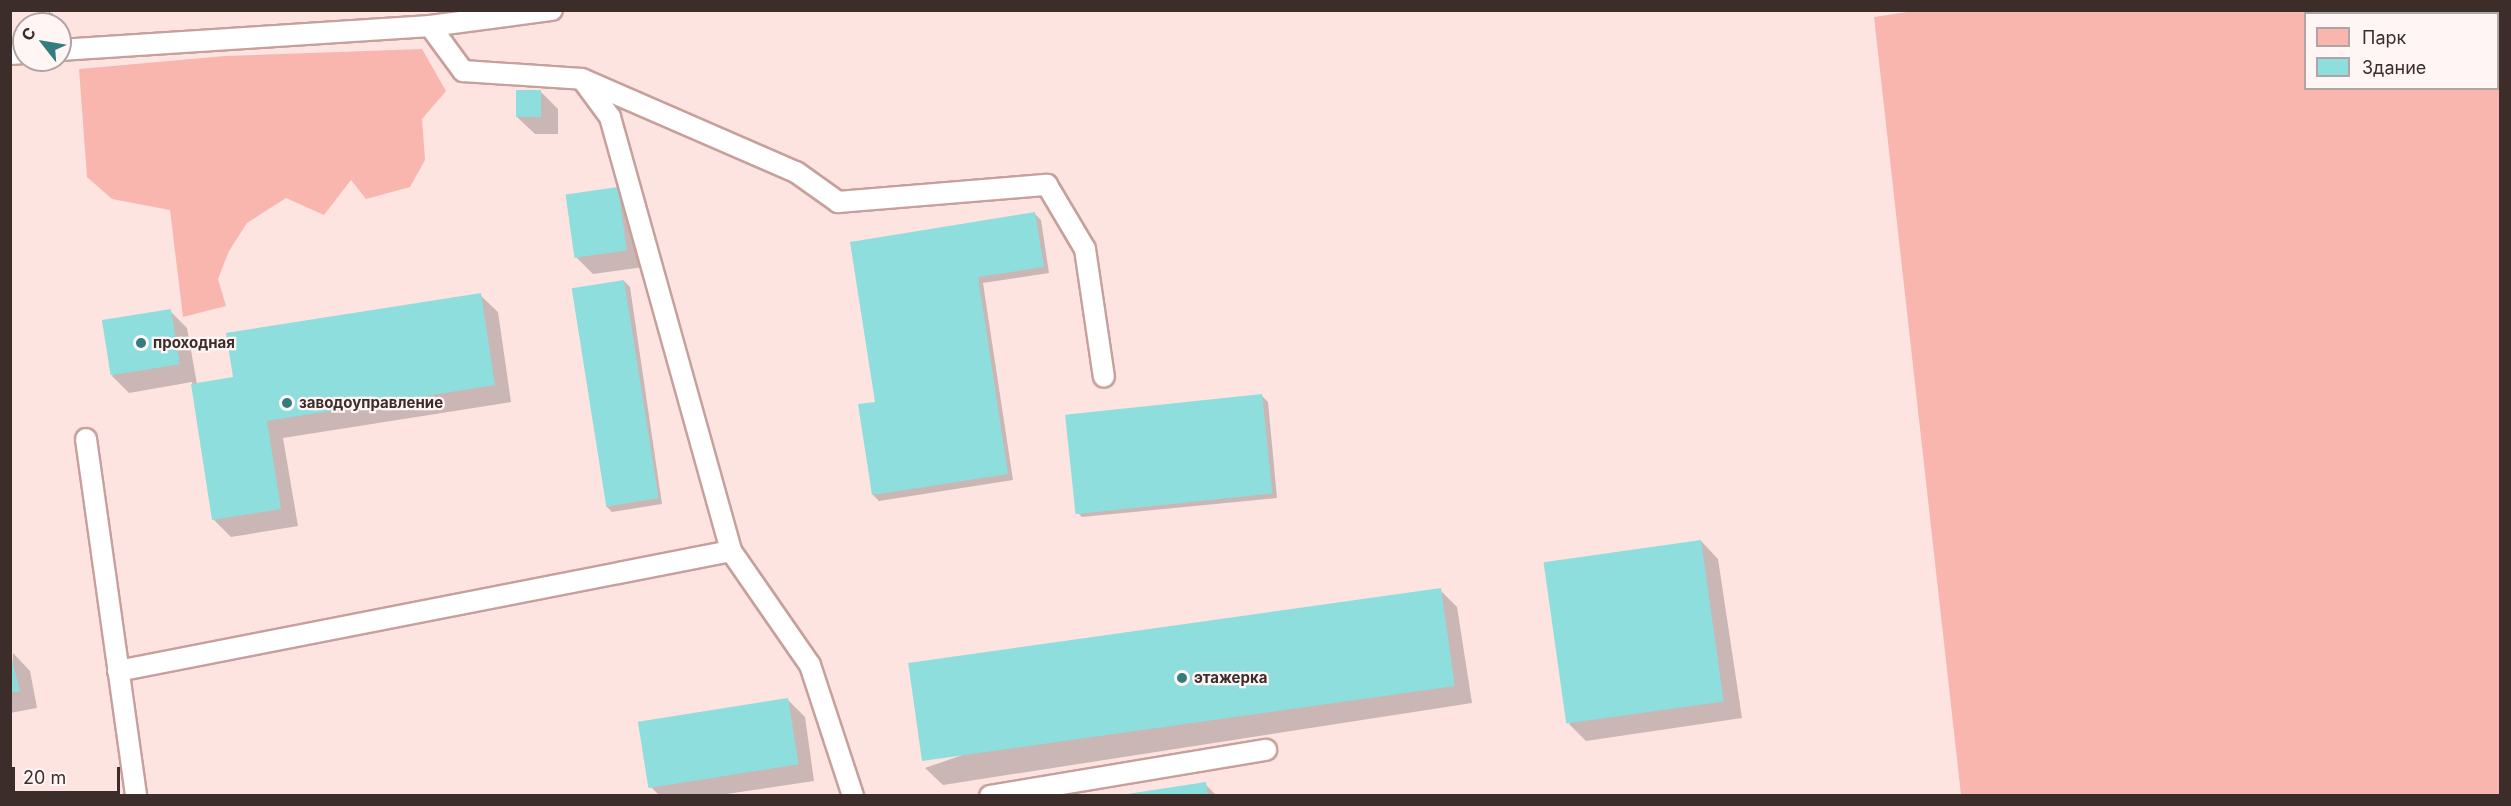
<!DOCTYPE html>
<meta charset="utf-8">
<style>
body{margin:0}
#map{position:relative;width:2511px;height:806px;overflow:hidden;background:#fde4e1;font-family:Inter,sans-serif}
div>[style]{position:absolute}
.green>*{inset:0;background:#f8b6af}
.shadow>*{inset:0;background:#0003}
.building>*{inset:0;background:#8edede;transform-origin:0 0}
.path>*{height:4px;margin-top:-2px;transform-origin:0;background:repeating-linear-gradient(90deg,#a99492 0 3px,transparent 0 7.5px)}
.roads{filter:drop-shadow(2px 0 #c7a09c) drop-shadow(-2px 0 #c7a09c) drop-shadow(0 2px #c7a09c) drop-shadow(0 -2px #c7a09c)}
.lane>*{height:20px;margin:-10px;padding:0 10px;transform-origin:10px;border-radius:10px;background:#fff}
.dots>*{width:16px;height:16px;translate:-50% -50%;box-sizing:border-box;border:3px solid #fef5f4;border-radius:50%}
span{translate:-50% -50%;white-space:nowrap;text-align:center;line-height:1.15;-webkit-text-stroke:4.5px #fef5f4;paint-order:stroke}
.poi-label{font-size:15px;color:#3c2d2b;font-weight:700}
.left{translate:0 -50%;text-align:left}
.frame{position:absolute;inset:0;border:12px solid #3c2d2b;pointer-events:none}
.legend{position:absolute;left:2304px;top:12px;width:195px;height:78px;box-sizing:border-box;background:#fef5f4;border:2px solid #b0a5a4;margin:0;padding:8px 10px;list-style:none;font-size:18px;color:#3c2d2b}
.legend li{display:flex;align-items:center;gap:12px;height:30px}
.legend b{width:30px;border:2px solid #b0a5a4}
.north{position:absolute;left:12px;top:12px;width:60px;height:60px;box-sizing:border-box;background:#fef5f4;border:2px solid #b0a5a4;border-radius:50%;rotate:301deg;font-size:16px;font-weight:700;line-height:24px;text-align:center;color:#3c2d2b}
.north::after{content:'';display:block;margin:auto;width:21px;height:27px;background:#347d7e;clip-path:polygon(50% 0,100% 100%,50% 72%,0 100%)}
.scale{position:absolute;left:12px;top:767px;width:108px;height:27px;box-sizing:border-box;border:3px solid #3c2d2b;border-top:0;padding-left:8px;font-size:18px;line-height:21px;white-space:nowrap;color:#3c2d2b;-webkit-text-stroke:4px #fef5f4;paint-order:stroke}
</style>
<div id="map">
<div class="green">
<div style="clip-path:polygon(evenodd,1914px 11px,2500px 11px,2500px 795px,1961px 795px,1874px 17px,1914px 11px,2306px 14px,2498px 14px,2498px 88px,2306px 88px,2306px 14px)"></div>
<div style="clip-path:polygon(422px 49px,446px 91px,422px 119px,425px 160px,410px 187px,366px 199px,351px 180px,324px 215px,286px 198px,247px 223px,229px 251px,218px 279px,226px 306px,183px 317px,170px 210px,112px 199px,87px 177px,79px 69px,225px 56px)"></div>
</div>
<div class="shadow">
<div style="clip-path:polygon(540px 91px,558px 109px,558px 134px,535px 134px,517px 117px)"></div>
<div style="clip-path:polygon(618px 188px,635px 206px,644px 267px,593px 274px,576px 257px)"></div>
<div style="clip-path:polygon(1035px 214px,1041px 220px,1049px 273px,983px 283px,1013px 480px,879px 501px,873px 495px,877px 403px,852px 243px)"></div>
<div style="clip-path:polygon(624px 281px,630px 287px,662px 504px,612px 512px,606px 506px)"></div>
<div style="clip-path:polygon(480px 295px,498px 312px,511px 402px,283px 438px,298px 526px,231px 537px,214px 520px,192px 382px,129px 393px,112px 376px,170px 311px,187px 328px,197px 384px,234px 379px)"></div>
<div style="clip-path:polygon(1262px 396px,1268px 402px,1277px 498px,1082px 517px,1076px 511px)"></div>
<div style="clip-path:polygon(1701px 541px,1718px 559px,1742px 718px,1586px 741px,1569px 724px)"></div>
<div style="clip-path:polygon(1440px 590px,1457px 607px,1472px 703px,943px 785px,925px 768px)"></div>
<div style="clip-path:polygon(13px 653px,30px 671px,37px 708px,10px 713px)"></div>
<div style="clip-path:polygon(788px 700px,805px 717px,814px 781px,713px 796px,660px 796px,649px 785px)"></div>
<div style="clip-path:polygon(1205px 784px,1217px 796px,1128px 796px)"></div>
</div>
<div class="building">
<div style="left:516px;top:90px;width:25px;height:27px"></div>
<div style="left:618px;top:187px;width:64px;height:53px;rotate:82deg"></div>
<div style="clip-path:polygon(1035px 212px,1044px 267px,978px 277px,1008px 474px,872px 495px,858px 404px,875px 402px,850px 242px)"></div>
<div style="left:624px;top:280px;width:221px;height:53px;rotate:81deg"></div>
<div style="clip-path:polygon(481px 293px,495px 385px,267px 421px,281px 509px,212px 520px,191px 384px,233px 377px,226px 333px)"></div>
<div style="left:171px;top:309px;width:56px;height:70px;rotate:81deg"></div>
<div style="left:1262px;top:394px;width:100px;height:198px;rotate:84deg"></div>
<div style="left:1701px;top:540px;width:163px;height:159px;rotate:82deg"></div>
<div style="left:1441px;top:588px;width:99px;height:538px;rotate:82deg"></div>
<div style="clip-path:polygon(10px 652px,20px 691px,10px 693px)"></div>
<div style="left:788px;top:698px;width:67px;height:152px;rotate:81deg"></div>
<div style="clip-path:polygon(1206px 782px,1208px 796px,1127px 796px,1127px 794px)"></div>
</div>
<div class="path">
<div style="left:50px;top:23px;width:13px;rotate:-86deg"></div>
</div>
<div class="roads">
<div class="lane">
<div style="left:430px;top:26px;width:123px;rotate:-7.5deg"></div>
<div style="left:60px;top:50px;width:371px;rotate:-3.7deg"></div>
<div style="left:430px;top:26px;width:56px;rotate:53.7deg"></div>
<div style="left:463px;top:71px;width:119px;rotate:3.8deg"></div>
<div style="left:582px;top:79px;width:47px;rotate:53.6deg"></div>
<div style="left:610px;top:117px;width:451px;rotate:74.4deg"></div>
<div style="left:10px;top:54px;width:14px;rotate:-4deg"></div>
<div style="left:584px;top:80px;width:231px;rotate:23.5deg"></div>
<div style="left:796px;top:172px;width:52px;rotate:35.5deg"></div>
<div style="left:838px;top:202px;width:210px;rotate:-4.7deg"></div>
<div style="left:1047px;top:185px;width:74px;rotate:59.3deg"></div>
<div style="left:1085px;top:249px;width:129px;rotate:81.6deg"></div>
<div style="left:86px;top:439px;width:360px;rotate:82deg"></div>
<div style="left:118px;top:671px;width:625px;rotate:-11.08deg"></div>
<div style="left:731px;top:551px;width:139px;rotate:55.3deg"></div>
<div style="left:810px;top:665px;width:138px;rotate:71.8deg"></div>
<div style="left:990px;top:796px;width:280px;rotate:-9.5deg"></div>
</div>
</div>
<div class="dots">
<div style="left:141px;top:343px;background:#347d7e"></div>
<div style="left:287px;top:403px;background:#347d7e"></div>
<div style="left:1182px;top:678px;background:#347d7e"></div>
</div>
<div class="poi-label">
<span class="left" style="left:153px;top:343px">проходная</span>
<span class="left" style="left:299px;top:403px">заводоуправление</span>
<span class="left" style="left:1194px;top:678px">этажерка</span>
</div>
<div class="frame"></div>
<ul class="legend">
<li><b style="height:16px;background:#f8b6af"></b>Парк</li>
<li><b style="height:16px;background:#8edede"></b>Здание</li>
</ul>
<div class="north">С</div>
<div class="scale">20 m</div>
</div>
